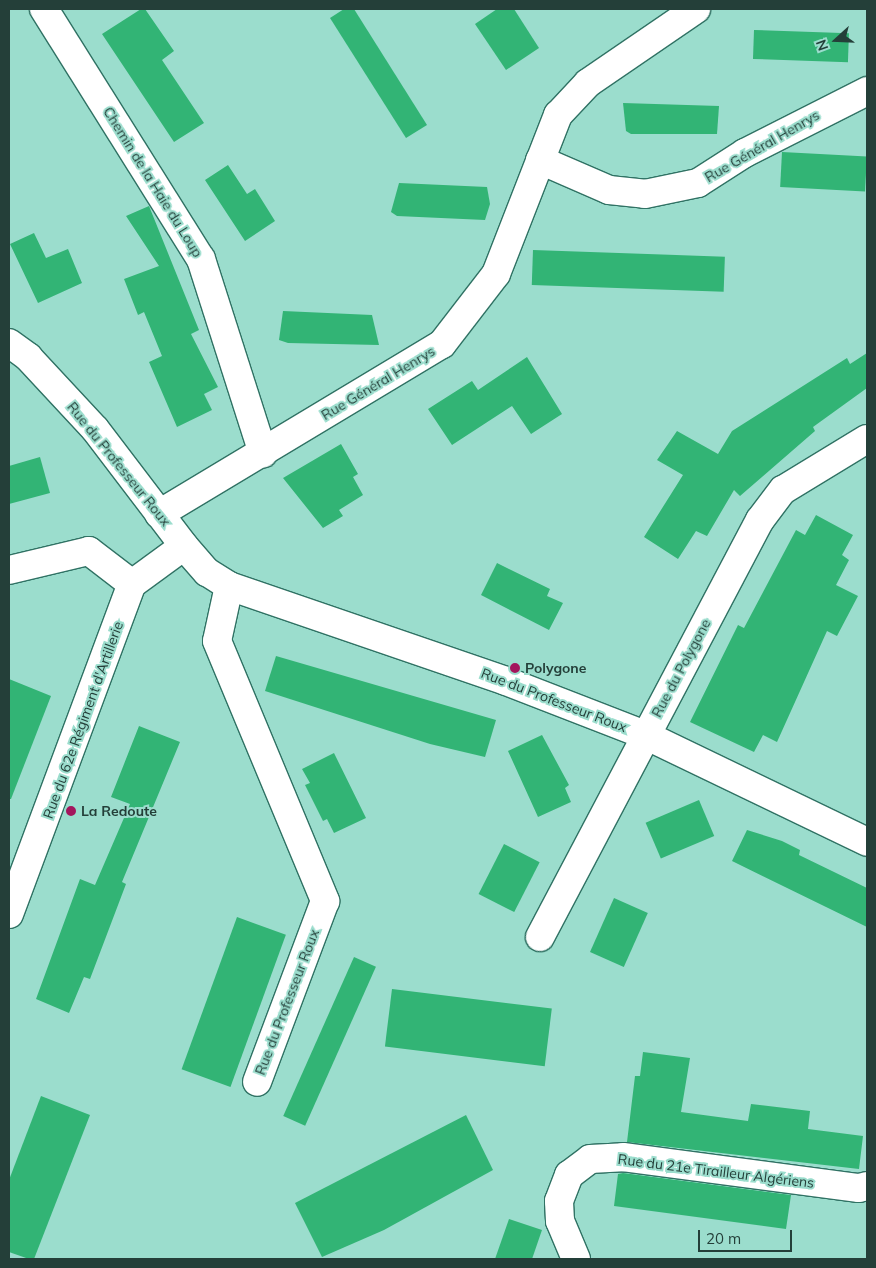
<!DOCTYPE html>
<meta charset="utf-8">
<style>
body{margin:0}
#map{position:relative;width:876px;height:1268px;overflow:hidden;background:#9bddcd;font-family:Mulish,sans-serif}
div>[style]{position:absolute}
.building>*{inset:0;background:#32b475;transform-origin:0 0}
.roads{filter:drop-shadow(1px 0 #307264) drop-shadow(-1px 0 #307264) drop-shadow(0 1px #307264) drop-shadow(0 -1px #307264)}
.minor>*{height:28px;margin:-14px;padding:0 14px;transform-origin:14px;border-radius:14px;background:#fff}
.dots>*{width:14px;height:14px;translate:-50% -50%;box-sizing:border-box;border:2px solid #9bddcd;border-radius:50%}
span{translate:-50% -50%;white-space:nowrap;text-align:center;line-height:1.15;-webkit-text-stroke:4px #9bddcd;paint-order:stroke}
.street-label{font-size:14px;color:#243f39}
.poi-label{font-size:14px;color:#243f39;font-weight:700}
.left{translate:0 -50%;text-align:left}
.frame{position:absolute;inset:0;border:10px solid #243f39;pointer-events:none}
.north{position:absolute;left:811px;top:15px;width:50px;height:50px;-webkit-text-stroke:4px #9bddcd;paint-order:stroke;rotate:250deg;font-size:14px;font-weight:700;line-height:20px;text-align:center;color:#243f39}
.north::after{content:'';display:block;margin:auto;width:18px;height:22px;background:#243f39;clip-path:polygon(50% 0,100% 100%,50% 72%,0 100%)}
.scale{position:absolute;left:698px;top:1230px;width:94px;height:22px;box-sizing:border-box;border:2px solid #243f39;border-top:0;padding-left:6px;font-size:15px;line-height:18px;white-space:nowrap;color:#243f39;-webkit-text-stroke:4px #9bddcd;paint-order:stroke}
</style>
<div id="map">
<div class="building">
<div style="clip-path:polygon(141px 9px,145px 9px,174px 51px,162px 60px,204px 123px,174px 142px,102px 34px)"></div>
<div style="clip-path:polygon(344px 9px,354px 9px,427px 125px,406px 138px,330px 18px)"></div>
<div style="clip-path:polygon(497px 9px,514px 9px,539px 48px,506px 70px,475px 24px)"></div>
<div style="left:754px;top:30px;width:95px;height:29px;rotate:2deg"></div>
<div style="clip-path:polygon(623px 103px,719px 106px,717px 134px,631px 134px,626px 131px)"></div>
<div style="left:782px;top:152px;width:85px;height:35px;rotate:3deg"></div>
<div style="clip-path:polygon(228px 165px,247px 194px,255px 189px,275px 221px,245px 241px,205px 180px)"></div>
<div style="clip-path:polygon(399px 183px,487px 187px,490px 204px,485px 220px,397px 216px,391px 212px)"></div>
<div style="clip-path:polygon(149px 206px,199px 330px,191px 334px,218px 387px,204px 394px,212px 410px,177px 427px,149px 362px,162px 356px,144px 312px,138px 315px,124px 279px,159px 266px,126px 216px)"></div>
<div style="clip-path:polygon(34px 233px,46px 258px,68px 249px,82px 283px,38px 303px,10px 244px)"></div>
<div style="left:533px;top:250px;width:192px;height:35px;rotate:2deg"></div>
<div style="clip-path:polygon(283px 311px,372px 315px,379px 345px,288px 343px,279px 340px)"></div>
<div style="clip-path:polygon(867px 353px,867px 388px,813px 427px,815px 431px,740px 496px,734px 490px,707px 536px,696px 531px,678px 559px,644px 537px,683px 475px,657px 460px,677px 431px,718px 454px,732px 431px,847px 358px,850px 364px)"></div>
<div style="clip-path:polygon(527px 357px,562px 414px,531px 434px,512px 406px,452px 445px,428px 409px,472px 381px,478px 390px)"></div>
<div style="clip-path:polygon(341px 444px,358px 474px,353px 477px,363px 495px,339px 510px,343px 516px,323px 528px,283px 478px)"></div>
<div style="clip-path:polygon(40px 457px,50px 493px,9px 504px,9px 466px)"></div>
<div style="clip-path:polygon(816px 515px,853px 535px,842px 555px,849px 560px,836px 585px,858px 596px,837px 636px,827px 631px,777px 742px,763px 735px,754px 752px,690px 722px,738px 625px,744px 628px,796px 530px,805px 535px)"></div>
<div style="clip-path:polygon(497px 563px,550px 589px,547px 596px,563px 603px,549px 630px,481px 595px)"></div>
<div style="clip-path:polygon(276px 656px,496px 720px,485px 757px,430px 744px,265px 691px)"></div>
<div style="clip-path:polygon(9px 679px,51px 696px,11px 799px,9px 799px)"></div>
<div style="clip-path:polygon(139px 726px,180px 742px,122px 882px,126px 884px,90px 979px,84px 977px,69px 1013px,36px 999px,80px 879px,95px 885px,130px 804px,111px 797px)"></div>
<div style="clip-path:polygon(542px 735px,569px 785px,565px 788px,571px 802px,538px 817px,508px 751px)"></div>
<div style="clip-path:polygon(334px 753px,366px 818px,334px 833px,327px 819px,323px 821px,305px 785px,310px 783px,302px 769px)"></div>
<div style="left:699px;top:800px;width:39px;height:58px;rotate:67deg"></div>
<div style="clip-path:polygon(747px 830px,782px 841px,800px 850px,799px 855px,867px 888px,867px 927px,732px 861px)"></div>
<div style="left:504px;top:844px;width:40px;height:56px;rotate:27deg"></div>
<div style="left:614px;top:898px;width:37px;height:59px;rotate:24deg"></div>
<div style="left:237px;top:917px;width:52px;height:162px;rotate:20deg"></div>
<div style="left:354px;top:957px;width:24px;height:174px;rotate:24deg"></div>
<div style="left:392px;top:989px;width:161px;height:58px;rotate:7deg"></div>
<div style="clip-path:polygon(643px 1052px,690px 1058px,681px 1112px,748px 1121px,751px 1104px,810px 1111px,808px 1129px,863px 1136px,859px 1169px,627px 1142px,635px 1076px,640px 1076px)"></div>
<div style="clip-path:polygon(41px 1096px,90px 1115px,34px 1259px,29px 1259px,9px 1252px,9px 1180px)"></div>
<div style="clip-path:polygon(466px 1115px,493px 1170px,384px 1230px,322px 1257px,295px 1203px)"></div>
<div style="clip-path:polygon(623px 1173px,791px 1195px,786px 1229px,614px 1206px,618px 1174px)"></div>
<div style="clip-path:polygon(509px 1219px,542px 1230px,532px 1259px,495px 1259px)"></div>
</div>
<div class="roads">
<div class="minor">
<div style="left:44px;top:9px;width:295px;rotate:57.9deg"></div>
<div style="left:201px;top:259px;width:204px;rotate:72.3deg"></div>
<div style="left:540px;top:160px;width:75px;rotate:23.5deg"></div>
<div style="left:609px;top:190px;width:36px;rotate:6deg"></div>
<div style="left:645px;top:194px;width:54px;rotate:-11.7deg"></div>
<div style="left:698px;top:183px;width:56px;rotate:-32.6deg"></div>
<div style="left:745px;top:153px;width:137px;rotate:-26.9deg"></div>
<div style="left:9px;top:343px;width:24px;rotate:36deg"></div>
<div style="left:28px;top:357px;width:98px;rotate:47.1deg"></div>
<div style="left:95px;top:429px;width:147px;rotate:52.7deg"></div>
<div style="left:184px;top:546px;width:35px;rotate:49deg"></div>
<div style="left:207px;top:572px;width:26px;rotate:32deg"></div>
<div style="left:229px;top:586px;width:293px;rotate:18.9deg"></div>
<div style="left:506px;top:681px;width:149px;rotate:21.2deg"></div>
<div style="left:645px;top:735px;width:246px;rotate:25.7deg"></div>
<div style="left:159px;top:514px;width:330px;rotate:-31deg"></div>
<div style="left:442px;top:344px;width:88px;rotate:-52.4deg"></div>
<div style="left:496px;top:274px;width:171px;rotate:-68.7deg"></div>
<div style="left:558px;top:115px;width:44px;rotate:-46.8deg"></div>
<div style="left:588px;top:83px;width:131px;rotate:-34.4deg"></div>
<div style="left:9px;top:570px;width:82px;rotate:-13.4deg"></div>
<div style="left:89px;top:551px;width:54px;rotate:37.5deg"></div>
<div style="left:229px;top:586px;width:56px;rotate:102.3deg"></div>
<div style="left:217px;top:641px;width:282px;rotate:67.4deg"></div>
<div style="left:325px;top:901px;width:193px;rotate:110.6deg"></div>
<div style="left:9px;top:914px;width:352px;rotate:-69.6deg"></div>
<div style="left:132px;top:584px;width:64px;rotate:-36.2deg"></div>
<div style="left:540px;top:937px;width:471px;rotate:-62.2deg"></div>
<div style="left:760px;top:520px;width:38px;rotate:-53deg"></div>
<div style="left:783px;top:490px;width:98px;rotate:-31.3deg"></div>
<div style="left:576px;top:1259px;width:41px;rotate:-112.8deg"></div>
<div style="left:560px;top:1221px;width:20px;rotate:-93deg"></div>
<div style="left:559px;top:1201px;width:28px;rotate:-69deg"></div>
<div style="left:569px;top:1175px;width:26px;rotate:-37deg"></div>
<div style="left:590px;top:1159px;width:33px;rotate:-3deg"></div>
<div style="left:623px;top:1157px;width:238px;rotate:7.5deg"></div>
<div style="left:859px;top:1188px;width:8px;rotate:-14deg"></div>
</div>
</div>
<div class="dots">
<div style="left:515px;top:668px;background:#a3165d"></div>
<div style="left:71px;top:811px;background:#a3165d"></div>
</div>
<div class="street-label">
<span style="left:762px;top:146px;rotate:-30deg">Rue Général Henrys</span>
<span style="left:153px;top:182px;rotate:58deg">Chemin de la Haie du Loup</span>
<span style="left:378px;top:383px;rotate:-31deg">Rue Général Henrys</span>
<span style="left:119px;top:464px;rotate:51deg">Rue du Professeur Roux</span>
<span style="left:681px;top:668px;rotate:-62deg">Rue du Polygone</span>
<span style="left:554px;top:700px;rotate:21deg">Rue du Professeur Roux</span>
<span style="left:83px;top:720px;rotate:-70deg">Rue du 62e Régiment d'Artillerie</span>
<span style="left:287px;top:1002px;rotate:-69deg">Rue du Professeur Roux</span>
<span style="left:716px;top:1171px;rotate:7deg">Rue du 21e Tirailleur Algériens</span>
</div>
<div class="poi-label">
<span class="left" style="left:525px;top:668px">Polygone</span>
<span class="left" style="left:81px;top:811px">La Redoute</span>
</div>
<div class="frame"></div>
<div class="north">N</div>
<div class="scale">20 m</div>
</div>
